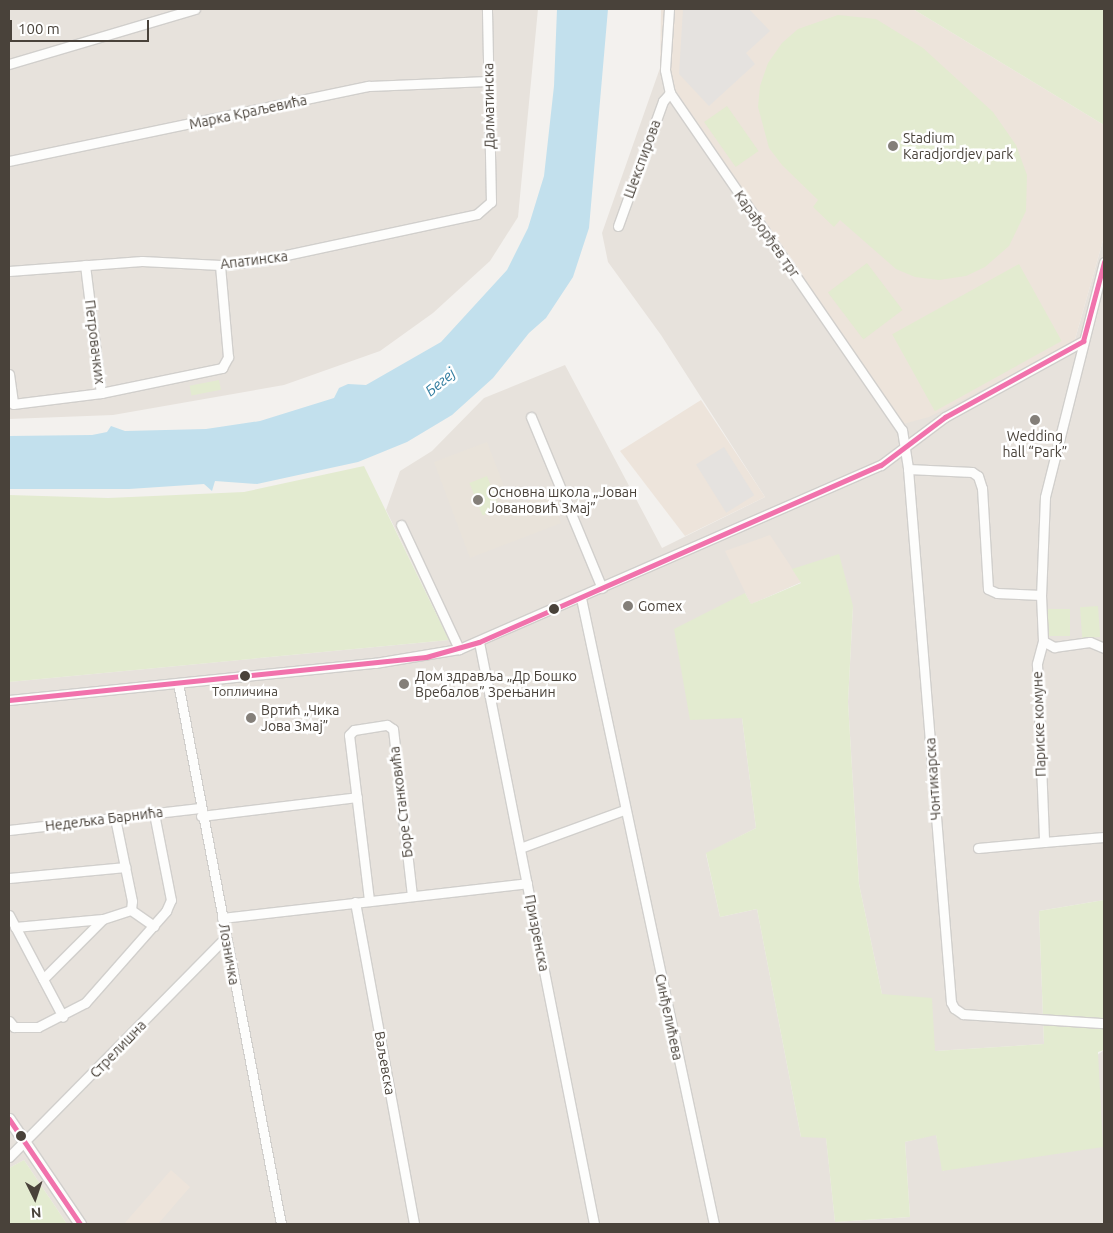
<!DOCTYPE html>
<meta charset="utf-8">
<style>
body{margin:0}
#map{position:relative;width:1113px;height:1233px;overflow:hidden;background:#f3f1ee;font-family:Ubuntu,sans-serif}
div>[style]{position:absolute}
.residential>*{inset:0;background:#e7e2dc}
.commercial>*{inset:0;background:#ede4db}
.education>*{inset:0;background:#e9e3da}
.green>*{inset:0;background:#e3ebd0;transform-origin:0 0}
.parking>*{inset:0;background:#e5e2df;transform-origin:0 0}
.water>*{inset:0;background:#c2e0ed}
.roads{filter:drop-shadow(1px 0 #d1cfcc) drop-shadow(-1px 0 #d1cfcc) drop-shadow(0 1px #d1cfcc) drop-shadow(0 -1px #d1cfcc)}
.minor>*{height:9px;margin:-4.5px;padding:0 4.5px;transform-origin:4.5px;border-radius:4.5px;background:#fdfdfc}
.tertiary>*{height:11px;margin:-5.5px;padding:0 5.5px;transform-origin:5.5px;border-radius:5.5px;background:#fdfdfc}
.bus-1>*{height:5px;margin:-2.5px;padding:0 2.5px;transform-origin:2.5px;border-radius:2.5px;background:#f172ac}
.dots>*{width:14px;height:14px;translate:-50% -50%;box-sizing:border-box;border:2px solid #fff;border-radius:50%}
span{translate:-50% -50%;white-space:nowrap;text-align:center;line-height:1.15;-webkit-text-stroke:5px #fff;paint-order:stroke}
.bus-label{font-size:13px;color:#49423a}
.street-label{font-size:14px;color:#49423a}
.poi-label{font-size:14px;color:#49423a}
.left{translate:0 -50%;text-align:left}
.water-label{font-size:15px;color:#347ea0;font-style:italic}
.frame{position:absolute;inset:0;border:10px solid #49423a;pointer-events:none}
.north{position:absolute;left:10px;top:1173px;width:50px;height:50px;-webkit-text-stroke:4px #fff;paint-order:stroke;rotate:176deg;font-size:14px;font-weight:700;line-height:20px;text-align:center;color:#49423a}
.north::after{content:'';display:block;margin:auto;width:18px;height:22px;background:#49423a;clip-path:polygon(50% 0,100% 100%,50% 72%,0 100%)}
.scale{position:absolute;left:10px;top:20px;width:139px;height:22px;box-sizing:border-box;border:2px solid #49423a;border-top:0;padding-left:6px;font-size:15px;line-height:18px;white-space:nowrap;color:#49423a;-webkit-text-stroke:4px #fff;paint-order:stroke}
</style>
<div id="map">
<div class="residential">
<div style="clip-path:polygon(9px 9px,538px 9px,518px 217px,490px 261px,433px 313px,380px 351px,284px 385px,113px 415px,9px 419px)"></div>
<div style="clip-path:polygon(660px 68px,903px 424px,1074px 343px,1104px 237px,1104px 900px,1039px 911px,1044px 1044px,935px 1051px,882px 994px,859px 884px,848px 702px,853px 606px,792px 569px,801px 582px,751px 604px,745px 593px,742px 718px,756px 828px,706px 854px,720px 917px,757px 909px,801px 1137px,826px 1137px,835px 1222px,910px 1217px,905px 1142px,936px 1134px,943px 1171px,1104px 1050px,1104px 1224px,67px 1224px,24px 1160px,9px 1168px,9px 682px,449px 640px,386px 510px,400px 471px,432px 451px,484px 398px,565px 365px,662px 548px,765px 497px,661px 335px,608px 262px,602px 233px)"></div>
</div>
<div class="commercial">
<div style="clip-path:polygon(661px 9px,913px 9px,1104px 125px,1104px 237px,1074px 343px,929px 417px,903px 424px,660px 68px)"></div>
<div style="clip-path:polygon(701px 400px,765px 497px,685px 536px,620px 451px)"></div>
<div style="clip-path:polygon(770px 535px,801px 582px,751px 604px,725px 551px)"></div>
<div style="clip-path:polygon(171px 1170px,190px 1187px,158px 1224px,124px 1224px)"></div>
</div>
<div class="education">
<div style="clip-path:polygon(487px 442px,512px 507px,549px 493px,561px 523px,470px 558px,434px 462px)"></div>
</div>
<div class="green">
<div style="clip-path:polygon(913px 9px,1104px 9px,1104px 125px)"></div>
<div style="clip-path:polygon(838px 15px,876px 19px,923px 48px,993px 112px,1016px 145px,1027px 175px,1026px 211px,1009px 246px,985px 267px,966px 276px,939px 280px,915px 277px,896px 269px,840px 220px,834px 227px,813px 207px,818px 200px,782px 165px,769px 148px,758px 107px,760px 86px,768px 63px,782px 43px,798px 29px)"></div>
<div style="left:727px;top:106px;width:55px;height:28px;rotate:55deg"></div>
<div style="left:867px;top:263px;width:59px;height:49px;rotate:53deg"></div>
<div style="left:1019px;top:264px;width:88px;height:145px;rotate:61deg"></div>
<div style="left:219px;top:380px;width:10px;height:30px;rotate:79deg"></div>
<div style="clip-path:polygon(364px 466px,449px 640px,9px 682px,9px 495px,108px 498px,244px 492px)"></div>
<div style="left:487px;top:476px;width:35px;height:19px;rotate:68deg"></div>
<div style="clip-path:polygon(839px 554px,853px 606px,848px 702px,859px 884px,882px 994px,932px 998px,935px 1051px,1044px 1044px,1039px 911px,1104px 900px,1104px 1050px,1098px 1052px,1103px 1147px,942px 1171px,936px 1135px,905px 1142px,910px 1217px,835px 1222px,826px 1138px,801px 1137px,757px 909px,720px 917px,706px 853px,756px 828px,742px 718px,690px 720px,674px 629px,745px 593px,751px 604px,801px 583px,792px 569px)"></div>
<div style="left:1098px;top:606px;width:31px;height:18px;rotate:86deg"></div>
<div style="left:1048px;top:609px;width:22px;height:27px"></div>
<div style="clip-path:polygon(24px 1160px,67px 1224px,9px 1224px,9px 1168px)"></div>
</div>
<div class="parking">
<div style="clip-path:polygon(683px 9px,749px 9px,770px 31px,746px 53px,755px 64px,709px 106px,679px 74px)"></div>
<div style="left:724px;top:447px;width:57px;height:33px;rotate:58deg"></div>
</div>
<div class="water">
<div style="clip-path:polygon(557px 9px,608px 9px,589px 228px,573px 277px,546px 318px,529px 333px,493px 378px,452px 415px,407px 442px,358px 462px,257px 484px,215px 481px,212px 491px,204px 484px,129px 489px,9px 489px,9px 436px,92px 435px,107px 432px,111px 426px,125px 431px,206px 429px,260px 421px,334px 398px,339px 388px,348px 384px,366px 385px,441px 342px,507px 270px,528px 228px,544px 176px,554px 86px)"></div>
</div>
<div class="roads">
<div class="minor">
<div style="left:669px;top:9px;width:61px;rotate:93.8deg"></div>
<div style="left:665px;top:70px;width:24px;rotate:78deg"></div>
<div style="left:670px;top:93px;width:409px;rotate:55.5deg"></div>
<div style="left:902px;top:430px;width:39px;rotate:81deg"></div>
<div style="left:908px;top:469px;width:535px;rotate:85.39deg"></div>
<div style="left:951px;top:1002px;width:7px;rotate:63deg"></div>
<div style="left:954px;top:1008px;width:11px;rotate:34deg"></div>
<div style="left:963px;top:1014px;width:141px;rotate:3.7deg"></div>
<div style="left:9px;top:64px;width:194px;rotate:-16.5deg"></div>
<div style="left:9px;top:161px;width:367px;rotate:-11.8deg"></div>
<div style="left:368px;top:86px;width:121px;rotate:-2.4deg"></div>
<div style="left:618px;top:226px;width:133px;rotate:-70.2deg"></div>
<div style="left:663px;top:101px;width:11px;rotate:-49deg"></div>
<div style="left:1104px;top:262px;width:242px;rotate:104.1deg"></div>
<div style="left:1045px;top:497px;width:98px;rotate:92.3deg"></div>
<div style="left:1041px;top:595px;width:46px;rotate:87.5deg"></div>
<div style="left:1043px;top:641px;width:24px;rotate:105deg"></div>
<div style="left:1037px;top:664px;width:178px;rotate:87.7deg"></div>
<div style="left:1044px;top:842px;width:60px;rotate:-4.8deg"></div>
<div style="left:85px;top:265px;width:129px;rotate:82.9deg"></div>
<div style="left:9px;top:271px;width:133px;rotate:-4.3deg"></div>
<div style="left:142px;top:261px;width:78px;rotate:2.9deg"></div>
<div style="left:220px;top:265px;width:38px;rotate:-6deg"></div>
<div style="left:258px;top:261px;width:224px;rotate:-12.1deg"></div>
<div style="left:477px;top:214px;width:18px;rotate:-41deg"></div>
<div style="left:491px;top:202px;width:193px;rotate:-91.2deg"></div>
<div style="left:9px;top:374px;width:30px;rotate:82deg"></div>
<div style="left:13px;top:404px;width:89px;rotate:-7.1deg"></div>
<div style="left:101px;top:393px;width:124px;rotate:-11.7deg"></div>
<div style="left:222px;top:368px;width:13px;rotate:-61deg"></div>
<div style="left:228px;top:357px;width:92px;rotate:-95deg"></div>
<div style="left:531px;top:417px;width:185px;rotate:67.5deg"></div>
<div style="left:908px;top:469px;width:64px;rotate:2.7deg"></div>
<div style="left:972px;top:472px;width:7px;rotate:34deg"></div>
<div style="left:978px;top:476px;width:13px;rotate:72deg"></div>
<div style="left:982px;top:488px;width:101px;rotate:86.6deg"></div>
<div style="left:988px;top:589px;width:10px;rotate:24deg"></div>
<div style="left:997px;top:593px;width:44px;rotate:2.6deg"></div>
<div style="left:401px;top:525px;width:137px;rotate:64.9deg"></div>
<div style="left:581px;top:598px;width:640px;rotate:78.01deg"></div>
<div style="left:1043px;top:641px;width:13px;rotate:29deg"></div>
<div style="left:1054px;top:647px;width:36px;rotate:-8deg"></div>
<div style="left:1090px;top:642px;width:15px;rotate:23deg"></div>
<div style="left:479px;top:642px;width:593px;rotate:78.82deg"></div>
<div style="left:178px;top:683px;width:551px;rotate:79.22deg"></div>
<div style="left:9px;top:700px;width:368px;rotate:-5.8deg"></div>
<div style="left:375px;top:663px;width:85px;rotate:-9.5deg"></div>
<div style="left:459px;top:649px;width:460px;rotate:-23.6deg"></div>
<div style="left:881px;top:465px;width:80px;rotate:-36.9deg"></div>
<div style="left:945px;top:417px;width:158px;rotate:-28.8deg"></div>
<div style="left:201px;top:816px;width:157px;rotate:-6.9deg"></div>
<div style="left:9px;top:830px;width:192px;rotate:-6.6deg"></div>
<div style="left:520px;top:848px;width:111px;rotate:-20.1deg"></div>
<div style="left:978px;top:848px;width:66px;rotate:-5.2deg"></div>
<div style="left:9px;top:878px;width:117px;rotate:-5.4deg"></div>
<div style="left:369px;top:900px;width:166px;rotate:-96.9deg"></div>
<div style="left:349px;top:735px;width:7px;rotate:-45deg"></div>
<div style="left:354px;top:730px;width:33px;rotate:-9deg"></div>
<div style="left:387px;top:725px;width:7px;rotate:34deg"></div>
<div style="left:393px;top:729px;width:167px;rotate:83.5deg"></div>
<div style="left:355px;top:902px;width:327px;rotate:79.6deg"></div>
<div style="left:131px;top:910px;width:28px;rotate:35deg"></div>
<div style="left:9px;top:915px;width:115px;rotate:62.1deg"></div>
<div style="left:222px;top:918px;width:307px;rotate:-6.5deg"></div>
<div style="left:15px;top:927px;width:88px;rotate:-5.2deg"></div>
<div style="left:103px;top:919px;width:29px;rotate:-18deg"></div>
<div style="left:131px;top:910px;width:9px;rotate:-84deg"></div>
<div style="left:132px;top:901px;width:85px;rotate:-101.6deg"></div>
<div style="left:43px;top:979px;width:85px;rotate:-45deg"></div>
<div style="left:9px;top:1021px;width:8px;rotate:50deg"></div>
<div style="left:14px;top:1027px;width:24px"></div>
<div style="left:38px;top:1027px;width:53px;rotate:-27.1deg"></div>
<div style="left:85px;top:1003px;width:123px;rotate:-48.6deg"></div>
<div style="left:166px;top:911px;width:12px;rotate:-66deg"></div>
<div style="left:171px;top:900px;width:89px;rotate:-101.1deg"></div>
<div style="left:9px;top:1157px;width:308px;rotate:-45.4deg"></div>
</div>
<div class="tertiary">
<div style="left:9px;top:1119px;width:127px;rotate:55.9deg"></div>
</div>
</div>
<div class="bus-1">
<div style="left:9px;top:700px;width:419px;rotate:-5.9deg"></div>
<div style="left:426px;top:657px;width:55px;rotate:-15.8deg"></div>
<div style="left:479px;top:642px;width:439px;rotate:-23.8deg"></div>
<div style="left:881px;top:465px;width:80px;rotate:-36.9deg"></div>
<div style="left:945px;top:417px;width:158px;rotate:-28.8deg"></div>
<div style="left:1083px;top:341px;width:82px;rotate:-75.1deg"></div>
<div style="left:9px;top:1119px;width:127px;rotate:55.9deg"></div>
</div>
<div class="dots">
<div style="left:893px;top:146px;background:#847f79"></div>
<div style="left:1035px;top:420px;background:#847f79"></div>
<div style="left:478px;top:500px;background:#847f79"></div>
<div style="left:628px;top:606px;background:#847f79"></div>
<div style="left:554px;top:609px;background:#49423a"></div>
<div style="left:245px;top:676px;background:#49423a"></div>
<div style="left:404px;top:684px;background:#847f79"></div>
<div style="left:251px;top:718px;background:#847f79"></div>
<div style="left:21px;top:1136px;background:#49423a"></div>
</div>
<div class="bus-label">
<span style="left:245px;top:691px">Топличина</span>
</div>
<div class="street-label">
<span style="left:489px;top:106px;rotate:-91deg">Далматинска</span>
<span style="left:248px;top:112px;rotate:-12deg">Марка Краљевића</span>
<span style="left:642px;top:159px;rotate:-70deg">Шекспирова</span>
<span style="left:767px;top:234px;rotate:55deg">Карађорђев трг</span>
<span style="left:254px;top:260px;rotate:-7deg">Апатинска</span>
<span style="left:95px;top:342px;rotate:83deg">Петровачких</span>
<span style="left:1039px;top:724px;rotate:-92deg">Париске комуне</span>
<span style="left:933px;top:779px;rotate:-94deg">Чонтикарска</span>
<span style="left:401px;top:802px;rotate:-97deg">Боре Станковића</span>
<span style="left:104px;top:819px;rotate:-7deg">Недељка Барнића</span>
<span style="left:537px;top:933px;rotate:79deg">Призренска</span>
<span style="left:229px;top:954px;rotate:80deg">Лозничка</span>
<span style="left:669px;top:1017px;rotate:78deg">Синђелићева</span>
<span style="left:118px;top:1049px;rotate:-46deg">Стрелишна</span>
<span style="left:385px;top:1063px;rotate:80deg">Ваљевска</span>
</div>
<div class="poi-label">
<span class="left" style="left:903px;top:146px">Stadium<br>Karadjordjev park</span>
<span style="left:1035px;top:444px">Wedding<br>hall “Park”</span>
<span class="left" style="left:488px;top:500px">Основна школа „Јован<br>Јовановић Змај”</span>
<span class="left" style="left:638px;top:606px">Gomex</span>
<span class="left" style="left:415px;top:684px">Дом здравља „Др Бошко<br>Вребалов” Зрењанин</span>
<span class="left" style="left:261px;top:718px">Вртић „Чика<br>Јова Змај”</span>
</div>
<div class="water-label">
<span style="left:440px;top:382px;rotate:-40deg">Бегеј</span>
</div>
<div class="frame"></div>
<div class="north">N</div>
<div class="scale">100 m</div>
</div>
